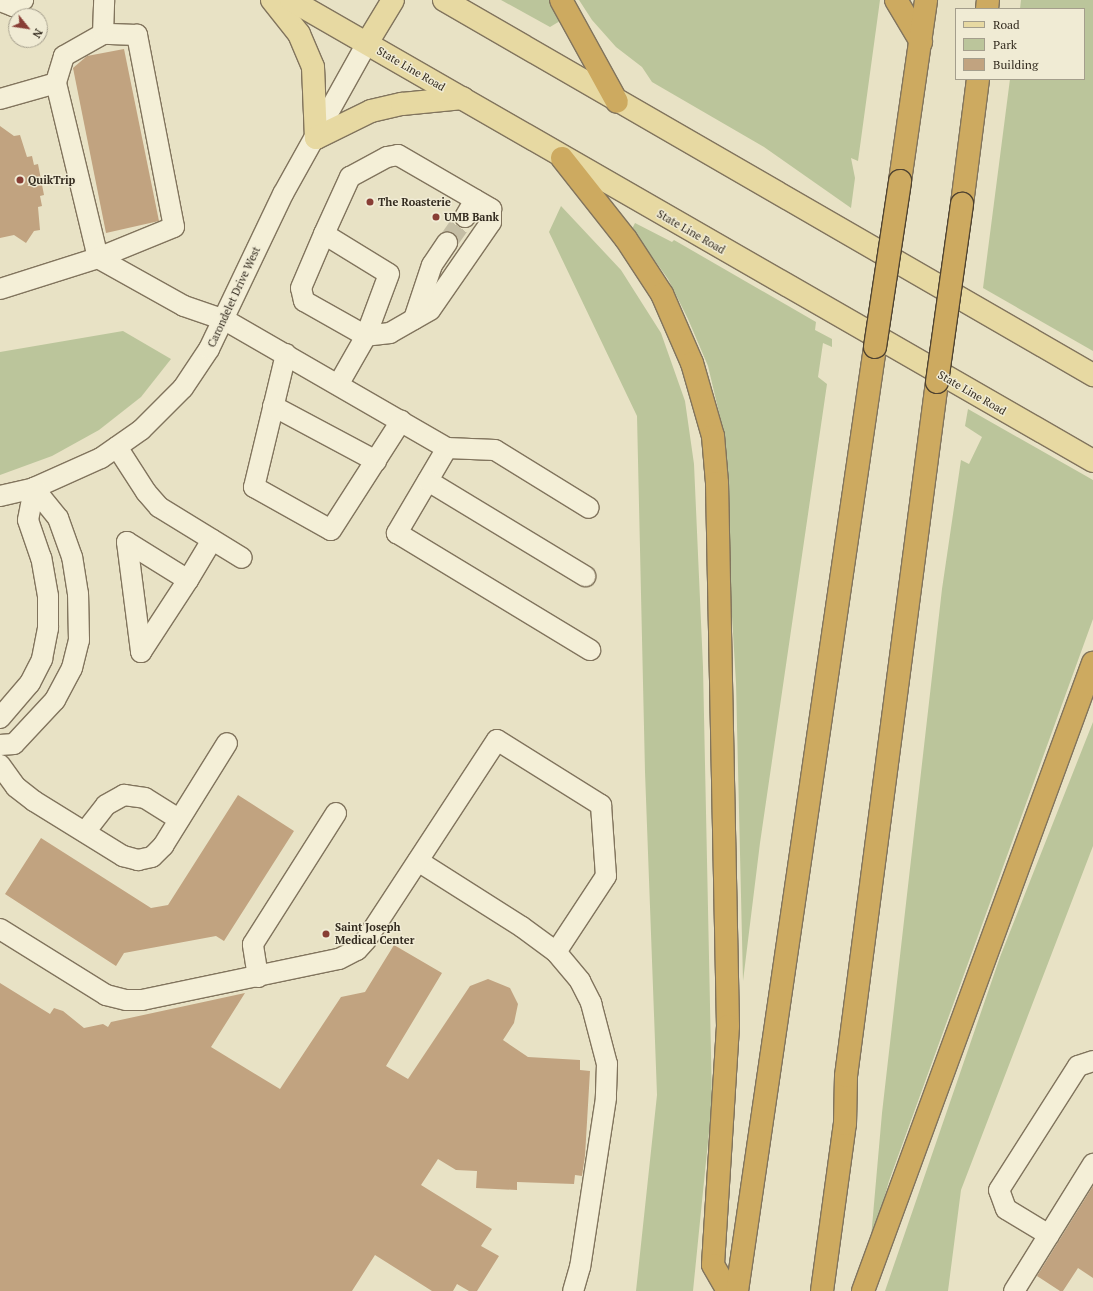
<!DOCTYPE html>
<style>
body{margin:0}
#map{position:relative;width:1093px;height:1291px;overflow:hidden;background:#e8e2c5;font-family:"PT Serif",serif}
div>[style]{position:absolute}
.green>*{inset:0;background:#bbc59b}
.building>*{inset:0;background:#c1a380}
.minor-tunnel>*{height:20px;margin-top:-10px;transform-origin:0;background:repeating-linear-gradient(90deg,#c4bda4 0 20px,transparent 0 30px)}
.roads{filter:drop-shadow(1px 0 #81745d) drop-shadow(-1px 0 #81745d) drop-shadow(0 1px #81745d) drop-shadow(0 -1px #81745d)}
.minor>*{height:20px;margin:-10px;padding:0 10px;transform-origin:10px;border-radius:10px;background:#f4efd7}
.major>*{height:22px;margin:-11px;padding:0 11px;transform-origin:11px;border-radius:11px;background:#e7d9a2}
.highway>*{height:22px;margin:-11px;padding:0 11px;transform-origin:11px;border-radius:11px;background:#cdaa60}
.bridges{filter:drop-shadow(1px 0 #4f4331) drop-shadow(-1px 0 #4f4331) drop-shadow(0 1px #4f4331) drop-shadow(0 -1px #4f4331)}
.highway-bridge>*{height:22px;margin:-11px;padding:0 11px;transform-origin:11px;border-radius:11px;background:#cdaa60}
.dots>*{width:11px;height:11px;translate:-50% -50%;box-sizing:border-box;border:2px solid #f0ebd4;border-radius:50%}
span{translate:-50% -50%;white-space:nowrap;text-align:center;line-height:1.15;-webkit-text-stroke:3px #f0ebd4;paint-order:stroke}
.street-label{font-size:11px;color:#332b1f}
.poi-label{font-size:11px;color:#332b1f;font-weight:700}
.left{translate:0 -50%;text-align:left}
.legend{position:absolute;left:955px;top:8px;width:130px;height:72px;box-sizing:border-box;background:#f0ebd4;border:1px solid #a49e8c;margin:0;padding:5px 7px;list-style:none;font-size:12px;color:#332b1f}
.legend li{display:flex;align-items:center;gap:8px;height:20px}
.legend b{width:20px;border:1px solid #a49e8c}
.north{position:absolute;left:8px;top:8px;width:40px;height:40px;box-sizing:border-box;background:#f0ebd4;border:1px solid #a49e8c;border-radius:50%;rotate:120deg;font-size:11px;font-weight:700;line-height:16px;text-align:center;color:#332b1f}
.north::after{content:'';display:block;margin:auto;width:14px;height:18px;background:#883e35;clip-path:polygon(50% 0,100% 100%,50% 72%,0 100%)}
</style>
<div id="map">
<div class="green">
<div style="clip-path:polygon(501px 0,549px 0,560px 21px,550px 27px)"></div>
<div style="clip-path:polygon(579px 0,880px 0,858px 161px,851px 158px,855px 178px,851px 208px,764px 147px,652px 82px,642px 67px,616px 47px,592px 20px)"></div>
<div style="clip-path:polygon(1021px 0,1093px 0,1093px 351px,983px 288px,1010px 79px,1084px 79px,1084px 9px,1020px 9px)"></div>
<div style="clip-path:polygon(561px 206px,621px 270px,661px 333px,685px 401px,694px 464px,703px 667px,712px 1102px,693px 1291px,636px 1291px,657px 1095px,645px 772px,637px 416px,549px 232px)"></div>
<div style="clip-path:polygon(635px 223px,672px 242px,674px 240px,816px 322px,815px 330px,832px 339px,832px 347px,823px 343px,818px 377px,827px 384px,760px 843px,743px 981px,736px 683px,720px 417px,708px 366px,688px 319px,668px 279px,632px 229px)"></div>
<div style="clip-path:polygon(123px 331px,171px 359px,141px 397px,99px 430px,52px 456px,0 475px,0 352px)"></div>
<div style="clip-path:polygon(968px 409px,1093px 480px,1093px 619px,889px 1181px,870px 1249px,882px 1113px,942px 589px,961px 460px,969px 464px,982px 437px,965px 426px)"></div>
<div style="clip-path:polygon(1093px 722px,1093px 846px,961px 1190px,948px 1291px,885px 1291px,1000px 957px)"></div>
</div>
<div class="building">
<div style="clip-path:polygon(124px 49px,159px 221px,106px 233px,73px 68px,87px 56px)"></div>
<div style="clip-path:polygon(0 126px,14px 136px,20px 135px,27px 157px,32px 156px,34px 165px,38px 164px,44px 195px,40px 196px,42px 206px,38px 207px,40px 230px,34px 231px,26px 243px,14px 235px,0 238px)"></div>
<div style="clip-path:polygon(238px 795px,294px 831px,224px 941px,216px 936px,124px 953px,116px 966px,5px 894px,41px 838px,151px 908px,168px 905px)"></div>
<div style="clip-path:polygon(394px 945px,442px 973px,386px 1066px,408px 1079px,470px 986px,488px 979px,510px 988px,518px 1004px,514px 1023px,503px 1040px,528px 1057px,580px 1060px,580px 1070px,590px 1071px,585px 1156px,582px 1176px,575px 1175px,574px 1184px,517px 1182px,517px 1190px,476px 1188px,477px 1171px,456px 1170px,438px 1159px,421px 1185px,492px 1229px,481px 1246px,499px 1256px,477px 1291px,469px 1291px,457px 1284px,453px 1291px,432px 1291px,375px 1255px,352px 1291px,0 1291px,0 983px,50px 1014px,54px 1008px,63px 1011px,84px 1028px,103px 1024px,108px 1027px,111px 1022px,245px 993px,211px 1047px,280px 1089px,341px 997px,365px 992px)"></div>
<div style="clip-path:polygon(1093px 1186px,1093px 1278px,1078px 1268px,1063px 1291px,1060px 1291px,1037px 1276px)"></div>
</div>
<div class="minor-tunnel">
<div style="left:447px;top:243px;width:32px;rotate:-55deg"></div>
</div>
<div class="roads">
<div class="minor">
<div style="left:0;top:1px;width:14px;rotate:21deg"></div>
<div style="left:13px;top:6px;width:12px;rotate:-31deg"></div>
<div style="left:103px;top:34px;width:45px;rotate:150.6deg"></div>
<div style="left:64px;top:56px;width:28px;rotate:107deg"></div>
<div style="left:56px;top:83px;width:180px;rotate:76.5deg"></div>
<div style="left:98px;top:258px;width:82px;rotate:-22.2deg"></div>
<div style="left:174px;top:227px;width:196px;rotate:-100.9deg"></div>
<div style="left:137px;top:35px;width:34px;rotate:-178deg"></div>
<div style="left:103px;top:34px;width:34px;rotate:-88deg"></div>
<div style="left:0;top:99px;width:58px;rotate:-15.9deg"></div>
<div style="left:465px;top:217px;width:20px;rotate:-60deg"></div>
<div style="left:324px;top:234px;width:63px;rotate:-65.5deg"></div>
<div style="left:350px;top:177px;width:42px;rotate:-28.4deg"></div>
<div style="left:387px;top:157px;width:11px;rotate:-10deg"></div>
<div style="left:398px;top:155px;width:108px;rotate:30.1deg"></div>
<div style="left:491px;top:209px;width:13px;rotate:90deg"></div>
<div style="left:491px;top:222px;width:107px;rotate:124.7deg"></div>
<div style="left:430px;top:310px;width:46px;rotate:150.1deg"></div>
<div style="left:390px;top:333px;width:24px;rotate:173deg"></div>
<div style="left:366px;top:336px;width:71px;rotate:-150.6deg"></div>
<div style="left:304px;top:301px;width:13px;rotate:-103deg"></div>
<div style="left:301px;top:288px;width:59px;rotate:-66.9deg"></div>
<div style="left:324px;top:234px;width:76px;rotate:31.6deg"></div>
<div style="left:389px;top:274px;width:66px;rotate:110.4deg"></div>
<div style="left:366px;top:336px;width:56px;rotate:119.7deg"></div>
<div style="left:0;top:289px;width:103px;rotate:-17.6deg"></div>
<div style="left:98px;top:258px;width:98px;rotate:29.2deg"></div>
<div style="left:184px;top:306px;width:43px;rotate:18.9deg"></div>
<div style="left:225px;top:320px;width:256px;rotate:30deg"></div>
<div style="left:447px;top:448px;width:99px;rotate:120.5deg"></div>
<div style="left:397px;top:533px;width:226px;rotate:31.2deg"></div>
<div style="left:414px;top:319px;width:57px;rotate:-71.6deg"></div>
<div style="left:432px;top:265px;width:27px;rotate:-56deg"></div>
<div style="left:286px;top:354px;width:137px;rotate:103.5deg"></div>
<div style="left:254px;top:487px;width:88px;rotate:29.2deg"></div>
<div style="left:331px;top:530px;width:130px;rotate:-57.3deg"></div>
<div style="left:273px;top:406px;width:117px;rotate:28.1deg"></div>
<div style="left:117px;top:447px;width:54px;rotate:57.2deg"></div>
<div style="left:146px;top:492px;width:20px;rotate:49deg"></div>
<div style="left:159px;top:507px;width:97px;rotate:31.6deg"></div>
<div style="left:447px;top:448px;width:48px;rotate:2.4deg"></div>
<div style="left:495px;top:450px;width:110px;rotate:31.7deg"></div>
<div style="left:428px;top:481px;width:184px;rotate:31.2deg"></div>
<div style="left:0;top:496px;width:35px;rotate:-13deg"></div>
<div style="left:34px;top:488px;width:73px;rotate:-24.1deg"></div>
<div style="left:101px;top:458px;width:49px;rotate:-35deg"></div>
<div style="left:141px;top:430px;width:59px;rotate:-45deg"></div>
<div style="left:183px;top:388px;width:47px;rotate:-56.3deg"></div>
<div style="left:209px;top:349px;width:172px;rotate:-64.5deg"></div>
<div style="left:283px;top:194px;width:173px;rotate:-60.9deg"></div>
<div style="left:188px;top:580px;width:72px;rotate:-148.1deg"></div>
<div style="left:127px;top:542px;width:111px;rotate:82.7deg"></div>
<div style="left:141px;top:652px;width:86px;rotate:-56.9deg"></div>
<div style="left:188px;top:580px;width:47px;rotate:-59deg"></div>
<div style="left:0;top:718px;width:46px;rotate:-49.4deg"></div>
<div style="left:30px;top:683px;width:27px;rotate:-63deg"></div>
<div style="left:42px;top:659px;width:32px;rotate:-79deg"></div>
<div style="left:48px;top:628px;width:32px;rotate:-90deg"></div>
<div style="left:48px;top:596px;width:39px;rotate:-100deg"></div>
<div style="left:41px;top:558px;width:40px;rotate:-108.9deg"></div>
<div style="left:28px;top:520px;width:33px;rotate:-79deg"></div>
<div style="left:0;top:745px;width:14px;rotate:-4deg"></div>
<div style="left:14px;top:744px;width:60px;rotate:-47deg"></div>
<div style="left:55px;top:700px;width:36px;rotate:-62deg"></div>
<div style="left:72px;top:668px;width:29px;rotate:-76deg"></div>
<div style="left:79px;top:640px;width:46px;rotate:-91.2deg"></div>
<div style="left:78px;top:594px;width:37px;rotate:-99deg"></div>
<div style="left:72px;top:557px;width:41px;rotate:-109.7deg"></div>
<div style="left:58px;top:518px;width:38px;rotate:-129deg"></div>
<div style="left:0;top:765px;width:27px;rotate:54deg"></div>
<div style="left:16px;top:787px;width:23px;rotate:38deg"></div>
<div style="left:34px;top:801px;width:105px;rotate:31.7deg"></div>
<div style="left:123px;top:856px;width:16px;rotate:15deg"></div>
<div style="left:138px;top:860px;width:14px;rotate:-12deg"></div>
<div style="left:152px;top:857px;width:16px;rotate:-45deg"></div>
<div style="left:163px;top:846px;width:121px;rotate:-58.1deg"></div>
<div style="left:85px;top:832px;width:34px;rotate:-52deg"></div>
<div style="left:106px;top:805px;width:21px;rotate:-29deg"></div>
<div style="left:124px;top:795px;width:21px;rotate:8deg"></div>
<div style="left:145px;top:798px;width:40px;rotate:32deg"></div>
<div style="left:418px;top:861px;width:123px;rotate:32.4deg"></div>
<div style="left:522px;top:927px;width:42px;rotate:36.3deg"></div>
<div style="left:556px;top:952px;width:38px;rotate:50deg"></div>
<div style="left:580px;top:981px;width:25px;rotate:63deg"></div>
<div style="left:591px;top:1003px;width:63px;rotate:75.3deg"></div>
<div style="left:607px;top:1064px;width:34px;rotate:92deg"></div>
<div style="left:606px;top:1098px;width:171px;rotate:98.7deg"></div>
<div style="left:580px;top:1267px;width:25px;rotate:106deg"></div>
<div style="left:0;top:929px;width:125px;rotate:31.9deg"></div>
<div style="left:106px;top:995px;width:21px;rotate:14deg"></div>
<div style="left:126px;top:1000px;width:16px"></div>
<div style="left:142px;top:1000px;width:201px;rotate:-11.8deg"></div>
<div style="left:339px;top:959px;width:20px;rotate:-27deg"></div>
<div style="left:357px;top:950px;width:13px;rotate:-48deg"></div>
<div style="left:366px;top:940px;width:239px;rotate:-56.8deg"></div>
<div style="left:497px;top:740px;width:123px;rotate:32deg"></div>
<div style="left:601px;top:805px;width:71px;rotate:86deg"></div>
<div style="left:606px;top:876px;width:91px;rotate:123.3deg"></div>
<div style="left:258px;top:977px;width:33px;rotate:-99deg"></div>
<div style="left:253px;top:944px;width:155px;rotate:-57.6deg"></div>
<div style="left:1049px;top:1235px;width:50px;rotate:-148.8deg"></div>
<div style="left:1006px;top:1209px;width:20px;rotate:-110deg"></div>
<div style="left:999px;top:1190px;width:147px;rotate:-57.5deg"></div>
<div style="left:1078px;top:1066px;width:16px;rotate:-18deg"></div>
<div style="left:1014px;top:1291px;width:150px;rotate:-58.1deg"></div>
</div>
<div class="major">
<div style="left:272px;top:0;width:43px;rotate:51.5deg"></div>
<div style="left:299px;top:34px;width:36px;rotate:67deg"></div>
<div style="left:313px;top:67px;width:71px;rotate:87.6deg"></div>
<div style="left:316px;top:138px;width:61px;rotate:-26.1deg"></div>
<div style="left:371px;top:111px;width:32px;rotate:-13deg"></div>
<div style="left:402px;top:104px;width:61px;rotate:-5.6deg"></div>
<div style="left:291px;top:0;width:925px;rotate:29.89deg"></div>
<div style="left:444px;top:0;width:750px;rotate:30.02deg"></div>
<div style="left:367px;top:43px;width:50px;rotate:-58.8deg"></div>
</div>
<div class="highway">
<div style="left:561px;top:0;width:116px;rotate:61.2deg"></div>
<div style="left:896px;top:0;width:49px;rotate:59.2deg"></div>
<div style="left:987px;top:9px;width:9px;rotate:-84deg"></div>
<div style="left:562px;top:158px;width:103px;rotate:51.7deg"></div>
<div style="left:626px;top:239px;width:66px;rotate:56.8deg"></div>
<div style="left:662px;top:294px;width:75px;rotate:66.5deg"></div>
<div style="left:692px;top:363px;width:76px;rotate:74deg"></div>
<div style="left:713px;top:436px;width:47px;rotate:85.1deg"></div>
<div style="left:717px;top:483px;width:543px;rotate:88.84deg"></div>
<div style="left:728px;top:1026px;width:239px;rotate:93.6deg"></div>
<div style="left:713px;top:1265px;width:30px;rotate:60deg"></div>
<div style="left:900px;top:181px;width:183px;rotate:-81.8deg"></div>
<div style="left:962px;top:204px;width:126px;rotate:-82.7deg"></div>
<div style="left:737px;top:1291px;width:954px;rotate:-81.68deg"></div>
<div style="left:822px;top:1291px;width:169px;rotate:-82.2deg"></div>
<div style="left:845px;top:1124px;width:48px;rotate:-88.8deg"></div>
<div style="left:846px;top:1076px;width:700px;rotate:-82.53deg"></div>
<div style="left:863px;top:1291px;width:669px;rotate:-69.89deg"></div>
</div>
</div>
<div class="bridges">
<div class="highway-bridge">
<div style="left:875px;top:347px;width:168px;rotate:-81.4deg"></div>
<div style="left:937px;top:382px;width:180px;rotate:-82deg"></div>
</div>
</div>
<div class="dots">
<div style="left:20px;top:180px;background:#883e35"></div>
<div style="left:370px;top:202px;background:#883e35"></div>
<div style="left:436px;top:217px;background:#883e35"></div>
<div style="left:326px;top:934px;background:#883e35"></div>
</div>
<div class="street-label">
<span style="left:411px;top:69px;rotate:30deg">State Line Road</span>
<span style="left:691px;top:232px;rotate:30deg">State Line Road</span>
<span style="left:234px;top:297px;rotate:-65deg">Carondelet Drive West</span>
<span style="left:972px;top:393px;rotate:30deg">State Line Road</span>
</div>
<div class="poi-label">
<span class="left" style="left:28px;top:180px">QuikTrip</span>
<span class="left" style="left:378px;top:202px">The Roasterie</span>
<span class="left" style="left:444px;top:217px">UMB Bank</span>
<span class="left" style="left:335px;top:934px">Saint Joseph<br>Medical Center</span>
</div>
<ul class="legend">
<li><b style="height:5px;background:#e7d9a2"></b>Road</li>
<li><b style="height:11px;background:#bbc59b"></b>Park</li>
<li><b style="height:11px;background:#c1a380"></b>Building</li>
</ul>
<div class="north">N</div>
</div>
